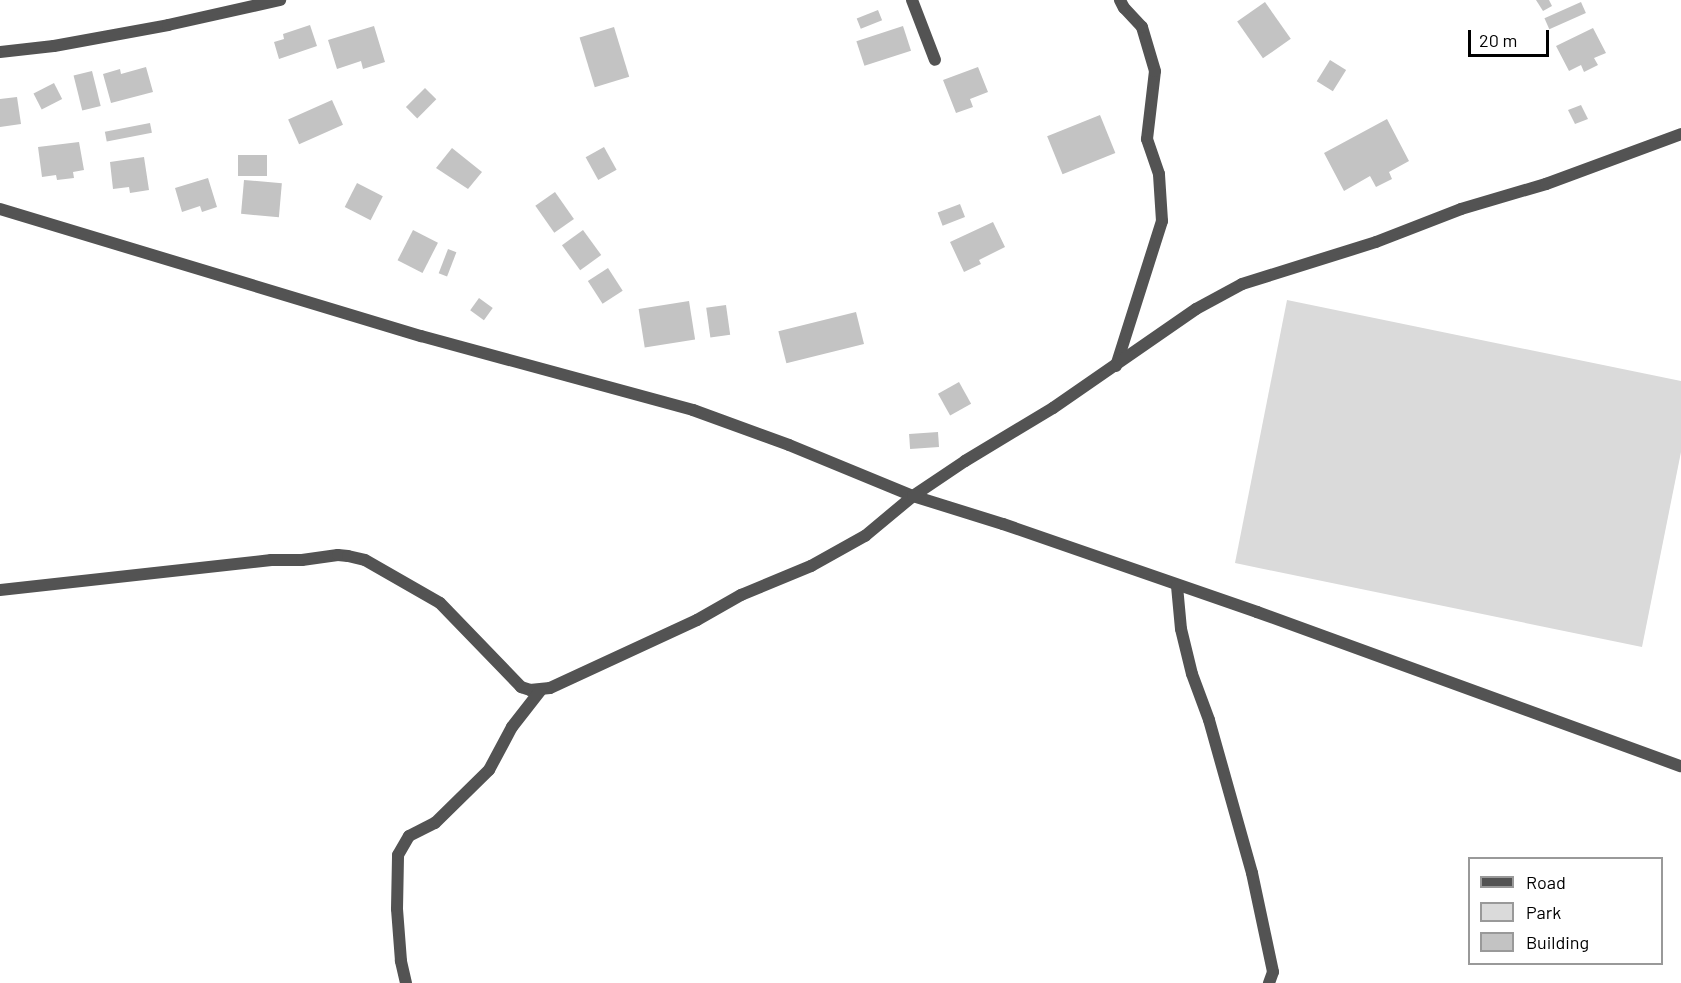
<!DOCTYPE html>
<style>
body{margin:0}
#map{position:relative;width:1681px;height:983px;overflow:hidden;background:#fff;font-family:Barlow,sans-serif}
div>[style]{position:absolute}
.green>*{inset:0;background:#dadada}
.building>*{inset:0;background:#c3c3c3;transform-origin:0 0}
.street>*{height:12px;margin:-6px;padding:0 6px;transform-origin:6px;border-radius:6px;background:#535353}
span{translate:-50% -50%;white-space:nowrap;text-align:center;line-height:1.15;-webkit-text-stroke:5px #fff;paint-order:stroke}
.legend{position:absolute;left:1468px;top:857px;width:195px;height:108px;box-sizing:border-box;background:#fff;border:2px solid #999;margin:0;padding:8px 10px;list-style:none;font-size:18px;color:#000}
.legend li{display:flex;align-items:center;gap:12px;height:30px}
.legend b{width:30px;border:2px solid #999}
.scale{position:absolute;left:1468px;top:30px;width:81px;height:27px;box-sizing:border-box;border:3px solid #000;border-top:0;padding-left:8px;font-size:18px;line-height:21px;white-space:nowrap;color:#000;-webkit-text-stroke:4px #fff;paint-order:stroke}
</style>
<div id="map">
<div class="green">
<div style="clip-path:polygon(1287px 300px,1681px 381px,1681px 452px,1642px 647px,1235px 563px)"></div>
</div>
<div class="building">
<div style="clip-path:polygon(1536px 0,1549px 0,1552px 6px,1543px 11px)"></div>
<div style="left:1265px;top:2px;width:45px;height:34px;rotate:55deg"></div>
<div style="left:1581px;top:2px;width:12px;height:40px;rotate:66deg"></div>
<div style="left:878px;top:10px;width:11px;height:23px;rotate:68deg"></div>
<div style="clip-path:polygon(310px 25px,317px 46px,279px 59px,274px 42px,284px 39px,283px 34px)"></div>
<div style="clip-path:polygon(374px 26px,385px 62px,363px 69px,361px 61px,337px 69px,328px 40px)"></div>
<div style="left:903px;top:26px;width:26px;height:49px;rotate:72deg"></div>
<div style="left:614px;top:27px;width:52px;height:36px;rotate:73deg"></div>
<div style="clip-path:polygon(1593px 28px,1606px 53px,1594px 58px,1598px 65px,1584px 72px,1581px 65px,1569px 71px,1556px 46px)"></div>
<div style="left:1330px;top:60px;width:19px;height:25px;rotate:32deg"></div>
<div style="clip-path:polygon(146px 67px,153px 92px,111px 103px,103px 74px,120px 69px,121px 74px)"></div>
<div style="clip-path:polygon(978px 67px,988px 92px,970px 99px,973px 107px,956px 113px,943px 80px)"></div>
<div style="left:92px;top:71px;width:36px;height:19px;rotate:76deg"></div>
<div style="left:54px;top:83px;width:18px;height:23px;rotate:63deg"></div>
<div style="left:425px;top:88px;width:16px;height:27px;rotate:45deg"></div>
<div style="clip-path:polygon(17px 97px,21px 124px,0 127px,0 99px)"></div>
<div style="left:332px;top:100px;width:27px;height:48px;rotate:66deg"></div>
<div style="clip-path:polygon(1581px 105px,1588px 119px,1575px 124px,1568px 110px)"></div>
<div style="left:1100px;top:115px;width:41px;height:57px;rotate:68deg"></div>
<div style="clip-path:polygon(1387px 119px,1409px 161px,1389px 172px,1392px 179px,1376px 187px,1370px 176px,1344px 191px,1324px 153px)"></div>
<div style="left:150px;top:123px;width:10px;height:46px;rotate:79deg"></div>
<div style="clip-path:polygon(79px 142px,84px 170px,73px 172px,74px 178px,57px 180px,56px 175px,42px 177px,38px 147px)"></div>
<div style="left:604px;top:147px;width:26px;height:21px;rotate:61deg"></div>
<div style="clip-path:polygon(452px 148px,482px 172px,468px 189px,436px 168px)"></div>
<div style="left:238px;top:155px;width:29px;height:21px"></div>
<div style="clip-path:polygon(144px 157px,149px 190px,130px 193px,129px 187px,113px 189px,110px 162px)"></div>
<div style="clip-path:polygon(208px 178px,217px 207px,202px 212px,200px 206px,182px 212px,175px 188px)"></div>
<div style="left:244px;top:180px;width:38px;height:34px;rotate:5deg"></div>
<div style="left:357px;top:183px;width:29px;height:27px;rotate:27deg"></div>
<div style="left:555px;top:192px;width:33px;height:24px;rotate:55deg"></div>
<div style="left:960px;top:204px;width:14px;height:24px;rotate:69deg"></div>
<div style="clip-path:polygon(993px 222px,1005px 247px,979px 260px,981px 264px,964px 272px,950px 242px)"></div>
<div style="left:413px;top:230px;width:28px;height:34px;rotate:27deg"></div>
<div style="left:583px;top:230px;width:31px;height:26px;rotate:54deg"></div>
<div style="left:448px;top:249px;width:9px;height:26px;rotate:21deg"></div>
<div style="left:608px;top:268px;width:27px;height:24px;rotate:57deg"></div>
<div style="left:479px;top:298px;width:17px;height:15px;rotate:36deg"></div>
<div style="left:689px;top:301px;width:39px;height:51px;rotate:81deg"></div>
<div style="left:726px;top:305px;width:30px;height:20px;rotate:82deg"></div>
<div style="left:856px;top:312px;width:33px;height:80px;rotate:76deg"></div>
<div style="left:959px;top:382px;width:25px;height:24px;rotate:61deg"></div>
<div style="left:938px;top:432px;width:15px;height:29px;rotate:86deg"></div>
</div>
<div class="street">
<div style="left:912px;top:0;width:64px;rotate:69deg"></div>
<div style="left:0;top:52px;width:54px;rotate:-6.3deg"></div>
<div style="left:54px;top:46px;width:116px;rotate:-10.4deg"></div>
<div style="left:168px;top:25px;width:115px;rotate:-12.6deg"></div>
<div style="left:0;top:209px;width:440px;rotate:16.8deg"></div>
<div style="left:421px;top:336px;width:282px;rotate:15.2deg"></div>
<div style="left:693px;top:410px;width:102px;rotate:20deg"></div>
<div style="left:789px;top:445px;width:134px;rotate:22.4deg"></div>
<div style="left:913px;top:496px;width:94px;rotate:17.3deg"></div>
<div style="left:1003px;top:524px;width:269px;rotate:19.1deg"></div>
<div style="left:1257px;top:612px;width:451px;rotate:20deg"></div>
<div style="left:1116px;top:366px;width:152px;rotate:-72.4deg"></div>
<div style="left:1162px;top:221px;width:47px;rotate:-93.7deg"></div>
<div style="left:1159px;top:174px;width:37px;rotate:-109deg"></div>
<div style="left:1147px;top:139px;width:68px;rotate:-83.3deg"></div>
<div style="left:1155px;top:71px;width:46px;rotate:-106.5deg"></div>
<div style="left:1142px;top:27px;width:26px;rotate:-133deg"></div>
<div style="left:1124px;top:8px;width:9px;rotate:-117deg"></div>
<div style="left:1177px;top:586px;width:43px;rotate:84.7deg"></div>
<div style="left:1181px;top:629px;width:46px;rotate:76.3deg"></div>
<div style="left:1192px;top:674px;width:49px;rotate:69.7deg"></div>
<div style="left:1209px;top:720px;width:159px;rotate:74.3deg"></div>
<div style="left:1252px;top:873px;width:101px;rotate:78deg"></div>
<div style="left:1273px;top:972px;width:12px;rotate:110deg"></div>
<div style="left:0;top:590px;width:273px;rotate:-6.3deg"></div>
<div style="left:271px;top:560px;width:31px"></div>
<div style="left:302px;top:560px;width:36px;rotate:-8deg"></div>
<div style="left:338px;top:555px;width:10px;rotate:6deg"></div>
<div style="left:348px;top:556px;width:17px;rotate:13deg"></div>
<div style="left:365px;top:560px;width:86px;rotate:29.8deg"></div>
<div style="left:440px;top:603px;width:117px;rotate:46deg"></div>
<div style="left:521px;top:687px;width:9px;rotate:18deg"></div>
<div style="left:530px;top:690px;width:20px;rotate:-6deg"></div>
<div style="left:550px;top:688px;width:162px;rotate:-24.8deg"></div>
<div style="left:697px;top:620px;width:51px;rotate:-29.6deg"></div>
<div style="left:741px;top:595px;width:76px;rotate:-22.5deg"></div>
<div style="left:811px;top:566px;width:62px;rotate:-29.1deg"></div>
<div style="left:865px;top:536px;width:62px;rotate:-39.8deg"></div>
<div style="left:913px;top:496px;width:63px;rotate:-33.9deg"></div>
<div style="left:965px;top:461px;width:103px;rotate:-31.1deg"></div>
<div style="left:1053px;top:408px;width:174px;rotate:-34.7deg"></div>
<div style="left:1196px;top:309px;width:52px;rotate:-28.5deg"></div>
<div style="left:1242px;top:284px;width:140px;rotate:-17.4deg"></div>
<div style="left:1376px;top:242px;width:91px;rotate:-21.2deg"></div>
<div style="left:1461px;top:209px;width:89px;rotate:-16.4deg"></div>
<div style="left:1546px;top:184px;width:144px;rotate:-20.3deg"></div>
<div style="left:406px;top:983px;width:23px;rotate:-103deg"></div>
<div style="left:401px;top:961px;width:52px;rotate:-94.4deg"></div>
<div style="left:397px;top:909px;width:54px;rotate:-88.9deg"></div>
<div style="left:398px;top:855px;width:22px;rotate:-60deg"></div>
<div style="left:409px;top:836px;width:29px;rotate:-27deg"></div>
<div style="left:435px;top:823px;width:76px;rotate:-44.5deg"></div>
<div style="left:489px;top:770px;width:49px;rotate:-61.9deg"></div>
<div style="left:512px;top:727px;width:46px;rotate:-52.1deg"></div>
</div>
<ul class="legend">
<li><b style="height:8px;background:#535353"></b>Road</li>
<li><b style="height:16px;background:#dadada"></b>Park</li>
<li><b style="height:16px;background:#c3c3c3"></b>Building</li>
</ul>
<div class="scale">20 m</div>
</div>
